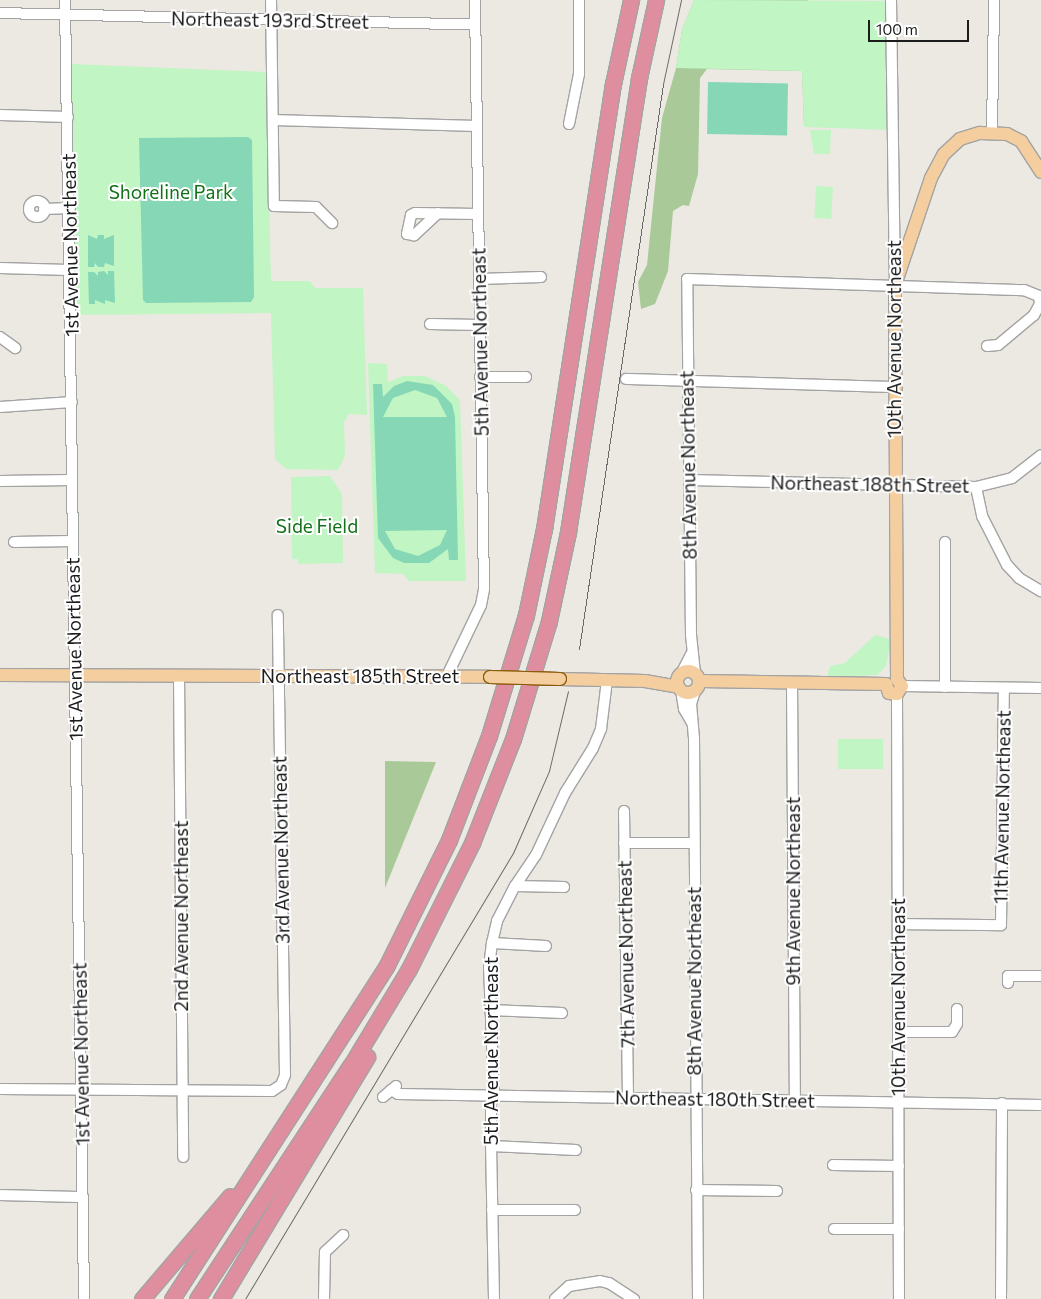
<!DOCTYPE html>
<style>
body{margin:0}
#map{position:relative;width:1041px;height:1299px;overflow:hidden;background:#ece9e2;font-family:Commissioner,sans-serif}
div>[style]{position:absolute}
.forest>*{inset:0;background:#a9c999}
.park>*{inset:0;background:#c1f5c4;transform-origin:0 0}
.pitch>*{inset:0;background:#85d7b5;transform-origin:0 0}
.roads{filter:drop-shadow(1px 0 #a3a3a3) drop-shadow(-1px 0 #a3a3a3) drop-shadow(0 1px #a3a3a3) drop-shadow(0 -1px #a3a3a3)}
.minor>*{height:10px;margin:-5px;padding:0 5px;transform-origin:5px;border-radius:5px;background:#fff}
.minor>.ring{margin:-5px;padding:0;box-sizing:content-box;background:none;border:10px solid #fff;border-radius:50%}
.major>*{height:12px;margin:-6px;padding:0 6px;transform-origin:6px;border-radius:6px;background:#f5ce9f}
.major>.ring{margin:-6px;padding:0;box-sizing:content-box;background:none;border:12px solid #f5ce9f;border-radius:50%}
.highway>*{height:15px;margin:-7.5px;padding:0 7.5px;transform-origin:7.5px;border-radius:7.5px;background:#df8e9f}
.tram>*{height:1px;margin:-0.5px;padding:0 0.5px;transform-origin:0.5px;border-radius:0.5px;background:#6a6a6a}
.bridges{filter:drop-shadow(1px 0 #895c0a) drop-shadow(-1px 0 #895c0a) drop-shadow(0 1px #895c0a) drop-shadow(0 -1px #895c0a)}
.major-bridge>*{height:12px;margin:-6px;padding:0 6px;transform-origin:6px;border-radius:6px;background:#f5ce9f}
span{translate:-50% -50%;white-space:nowrap;text-align:center;line-height:1.15;-webkit-text-stroke:4px #fff;paint-order:stroke}
.street-label{font-size:19px;color:#1c1c1c}
.park-label{font-size:19px;color:#137119}
.scale{position:absolute;left:868px;top:20px;width:101px;height:22px;box-sizing:border-box;border:2px solid #1c1c1c;border-top:0;padding-left:6px;font-size:15px;line-height:18px;white-space:nowrap;color:#1c1c1c;-webkit-text-stroke:4px #fff;paint-order:stroke}
</style>
<div id="map">
<div class="forest">
<div style="clip-path:polygon(694px 0,808px 0,804px 127px,802px 71px,707px 69px,700px 78px,698px 174px,689px 206px,683px 205px,673px 211px,668px 271px,655px 304px,641px 309px,638px 282px,647px 265px,662px 118px,676px 68px,682px 30px)"></div>
<div style="clip-path:polygon(385px 761px,436px 762px,385px 888px)"></div>
</div>
<div class="park">
<div style="clip-path:polygon(694px 0,889px 1px,890px 130px,804px 127px,802px 71px,676px 68px,682px 30px)"></div>
<div style="clip-path:polygon(71px 64px,266px 72px,271px 281px,310px 281px,315px 288px,363px 288px,367px 415px,349px 414px,344px 422px,345px 456px,338px 470px,286px 469px,275px 459px,271px 313px,77px 315px)"></div>
<div style="clip-path:polygon(810px 130px,831px 130px,830px 154px,814px 154px)"></div>
<div style="left:816px;top:186px;width:17px;height:32px;rotate:3deg"></div>
<div style="clip-path:polygon(368px 363px,387px 364px,388px 382px,403px 376px,425px 376px,446px 386px,460px 400px,466px 581px,409px 581px,403px 574px,375px 573px)"></div>
<div style="clip-path:polygon(330px 476px,342px 494px,343px 563px,298px 564px,298px 559px,292px 559px,291px 477px)"></div>
<div style="clip-path:polygon(875px 635px,891px 639px,886px 666px,877px 675px,827px 677px,830px 666px,845px 663px)"></div>
<div style="left:838px;top:739px;width:45px;height:30px"></div>
</div>
<div class="pitch">
<div style="left:708px;top:82px;width:80px;height:52px;rotate:1deg"></div>
<div style="clip-path:polygon(248px 137px,252px 140px,254px 297px,251px 302px,146px 303px,143px 300px,139px 138px)"></div>
<div style="clip-path:polygon(88px 235px,97px 239px,98px 235px,104px 235px,104px 239px,114px 235px,114px 266px,105px 263px,104px 267px,98px 267px,95px 263px,94px 267px,88px 267px)"></div>
<div style="clip-path:polygon(104px 271px,108px 275px,108px 271px,114px 271px,115px 303px,105px 300px,105px 304px,95px 300px,95px 304px,89px 304px,88px 272px,94px 272px,98px 276px,98px 272px)"></div>
<div style="clip-path:polygon(evenodd,407px 381px,433px 385px,452px 404px,455px 417px,458px 560px,449px 560px,448px 549px,429px 563px,404px 563px,393px 558px,378px 538px,373px 384px,382px 384px,383px 397px,394px 386px,407px 381px,415px 390px,437px 398px,447px 417px,383px 417px,393px 398px,415px 390px,407px 381px,447px 530px,440px 545px,418px 556px,395px 549px,385px 531px,447px 530px)"></div>
</div>
<div class="roads">
<div class="minor">
<div style="left:65px;top:0;width:1299px;rotate:89.16deg"></div>
<div style="left:271px;top:0;width:206px;rotate:89.2deg"></div>
<div style="left:274px;top:206px;width:42px;rotate:1.4deg"></div>
<div style="left:316px;top:207px;width:23px;rotate:45deg"></div>
<div style="left:891px;top:0;width:279px;rotate:89.2deg"></div>
<div style="left:0;top:13px;width:475px;rotate:1.4deg"></div>
<div style="left:0;top:115px;width:68px;rotate:1.7deg"></div>
<div style="left:273px;top:120px;width:204px;rotate:1.7deg"></div>
<div style="left:569px;top:124px;width:51px;rotate:-78.7deg"></div>
<div style="left:579px;top:74px;width:74px;rotate:-90deg"></div>
<div style="left:992px;top:132px;width:132px;rotate:-89.1deg"></div>
<div class="ring" style="left:29px;top:201px;width:6px;height:6px"></div>
<div style="left:44px;top:209px;width:26px;rotate:-2deg"></div>
<div style="left:438px;top:213px;width:33px;rotate:137deg"></div>
<div style="left:414px;top:235px;width:7px;rotate:-172deg"></div>
<div style="left:407px;top:234px;width:19px;rotate:-78deg"></div>
<div style="left:411px;top:215px;width:4px;rotate:-27deg"></div>
<div style="left:415px;top:213px;width:63px;rotate:0.9deg"></div>
<div style="left:0;top:268px;width:69px;rotate:1.7deg"></div>
<div style="left:479px;top:279px;width:62px;rotate:-1.8deg"></div>
<div style="left:430px;top:324px;width:49px;rotate:1.2deg"></div>
<div style="left:0;top:337px;width:19px;rotate:36deg"></div>
<div style="left:480px;top:377px;width:46px"></div>
<div style="left:626px;top:379px;width:269px;rotate:1.7deg"></div>
<div style="left:0;top:407px;width:72px;rotate:-4deg"></div>
<div style="left:690px;top:480px;width:286px;rotate:1.4deg"></div>
<div style="left:976px;top:487px;width:37px;rotate:-14deg"></div>
<div style="left:1012px;top:478px;width:37px;rotate:-38deg"></div>
<div style="left:0;top:481px;width:72px;rotate:-0.8deg"></div>
<div style="left:976px;top:487px;width:30px;rotate:78deg"></div>
<div style="left:982px;top:516px;width:55px;rotate:63deg"></div>
<div style="left:1007px;top:565px;width:18px;rotate:47deg"></div>
<div style="left:1019px;top:578px;width:26px;rotate:31deg"></div>
<div style="left:14px;top:542px;width:58px;rotate:-1deg"></div>
<div style="left:945px;top:542px;width:145px;rotate:90deg"></div>
<div style="left:682px;top:672px;width:20px;rotate:-63deg"></div>
<div style="left:695px;top:673px;width:38px;rotate:-96deg"></div>
<div style="left:691px;top:635px;width:356px;rotate:-90.6deg"></div>
<div style="left:687px;top:279px;width:337px;rotate:1.9deg"></div>
<div style="left:1024px;top:290px;width:16px;rotate:22deg"></div>
<div style="left:1039px;top:296px;width:8px;rotate:83deg"></div>
<div style="left:1040px;top:304px;width:13px;rotate:119deg"></div>
<div style="left:1034px;top:315px;width:47px;rotate:140.2deg"></div>
<div style="left:998px;top:345px;width:11px;rotate:175deg"></div>
<div style="left:179px;top:675px;width:482px;rotate:89.5deg"></div>
<div style="left:447px;top:676px;width:79px;rotate:-64.4deg"></div>
<div style="left:481px;top:605px;width:16px;rotate:-79deg"></div>
<div style="left:484px;top:589px;width:589px;rotate:-90.88deg"></div>
<div style="left:792px;top:683px;width:417px;rotate:89.6deg"></div>
<div style="left:902px;top:686px;width:139px;rotate:0.8deg"></div>
<div style="left:681px;top:690px;width:19px;rotate:81deg"></div>
<div style="left:684px;top:709px;width:16px;rotate:60deg"></div>
<div style="left:695px;top:691px;width:14px;rotate:107deg"></div>
<div style="left:691px;top:704px;width:34px;rotate:85deg"></div>
<div style="left:694px;top:738px;width:561px;rotate:89.59deg"></div>
<div style="left:897px;top:694px;width:605px;rotate:89.81deg"></div>
<div style="left:624px;top:811px;width:286px;rotate:89.2deg"></div>
<div style="left:624px;top:843px;width:70px"></div>
<div style="left:515px;top:886px;width:49px;rotate:1.2deg"></div>
<div style="left:898px;top:924px;width:103px;rotate:0.6deg"></div>
<div style="left:1001px;top:925px;width:237px;rotate:-89.3deg"></div>
<div style="left:492px;top:943px;width:54px;rotate:3.2deg"></div>
<div style="left:1008px;top:983px;width:7px;rotate:-90deg"></div>
<div style="left:1008px;top:976px;width:33px"></div>
<div style="left:490px;top:1010px;width:72px;rotate:2.4deg"></div>
<div style="left:899px;top:1032px;width:53px"></div>
<div style="left:952px;top:1032px;width:9px;rotate:-58deg"></div>
<div style="left:957px;top:1024px;width:15px;rotate:-90deg"></div>
<div style="left:0;top:1089px;width:272px;rotate:0.4deg"></div>
<div style="left:272px;top:1091px;width:11px;rotate:-34deg"></div>
<div style="left:281px;top:1085px;width:11px;rotate:-68deg"></div>
<div style="left:285px;top:1075px;width:460px;rotate:-90.9deg"></div>
<div style="left:391px;top:1090px;width:8px;rotate:30deg"></div>
<div style="left:398px;top:1094px;width:643px;rotate:0.98deg"></div>
<div style="left:383px;top:1097px;width:17px;rotate:-40deg"></div>
<div style="left:491px;top:1146px;width:85px;rotate:2.7deg"></div>
<div style="left:833px;top:1165px;width:66px;rotate:0.9deg"></div>
<div style="left:696px;top:1190px;width:81px;rotate:0.7deg"></div>
<div style="left:0;top:1195px;width:83px;rotate:1.4deg"></div>
<div style="left:492px;top:1210px;width:83px"></div>
<div style="left:834px;top:1229px;width:65px"></div>
<div style="left:324px;top:1299px;width:47px;rotate:-88.8deg"></div>
<div style="left:325px;top:1252px;width:25px;rotate:-43deg"></div>
<div style="left:494px;top:1299px;width:153px;rotate:-91.1deg"></div>
<div style="left:491px;top:1146px;width:43px;rotate:-90deg"></div>
<div style="left:491px;top:1103px;width:8px;rotate:-67deg"></div>
<div style="left:494px;top:1096px;width:129px;rotate:-92.2deg"></div>
<div style="left:489px;top:967px;width:24px;rotate:-83deg"></div>
<div style="left:492px;top:943px;width:23px;rotate:-77deg"></div>
<div style="left:497px;top:921px;width:39px;rotate:-63deg"></div>
<div style="left:515px;top:886px;width:37px;rotate:-56deg"></div>
<div style="left:536px;top:855px;width:68px;rotate:-64.9deg"></div>
<div style="left:565px;top:793px;width:53px;rotate:-58.1deg"></div>
<div style="left:593px;top:748px;width:21px;rotate:-67deg"></div>
<div style="left:601px;top:729px;width:49px;rotate:-83deg"></div>
<div style="left:555px;top:1299px;width:19px;rotate:-43deg"></div>
<div style="left:569px;top:1286px;width:31px;rotate:-9deg"></div>
<div style="left:600px;top:1281px;width:9px;rotate:13deg"></div>
<div style="left:609px;top:1283px;width:30px;rotate:33deg"></div>
<div style="left:1001px;top:1299px;width:196px;rotate:-89.7deg"></div>
</div>
<div class="major">
<div class="ring" style="left:677px;top:671px;width:10px;height:10px"></div>
<div style="left:0;top:675px;width:490px;rotate:0.2deg"></div>
<div style="left:560px;top:679px;width:85px;rotate:1.3deg"></div>
<div style="left:645px;top:681px;width:34px;rotate:10deg"></div>
<div style="left:897px;top:679px;width:394px;rotate:-90.3deg"></div>
<div style="left:895px;top:285px;width:113px;rotate:-71.4deg"></div>
<div style="left:931px;top:178px;width:27px;rotate:-62deg"></div>
<div style="left:944px;top:154px;width:22px;rotate:-43deg"></div>
<div style="left:960px;top:139px;width:21px;rotate:-17deg"></div>
<div style="left:980px;top:133px;width:27px;rotate:2deg"></div>
<div style="left:1007px;top:134px;width:16px;rotate:27deg"></div>
<div style="left:1021px;top:141px;width:37px;rotate:57deg"></div>
<div style="left:700px;top:681px;width:186px;rotate:0.9deg"></div>
<div style="left:886px;top:684px;width:9px;rotate:72deg"></div>
<div style="left:889px;top:693px;width:8px;rotate:7deg"></div>
<div style="left:897px;top:694px;width:9px;rotate:-58deg"></div>
<div style="left:902px;top:686px;width:9px;rotate:-126deg"></div>
</div>
<div class="highway">
<div style="left:142px;top:1299px;width:135px;rotate:-49.5deg"></div>
<div style="left:172px;top:1299px;width:397px;rotate:-57.2deg"></div>
<div style="left:387px;top:965px;width:140px;rotate:-63.6deg"></div>
<div style="left:449px;top:840px;width:111px;rotate:-69deg"></div>
<div style="left:489px;top:736px;width:127px;rotate:-73deg"></div>
<div style="left:526px;top:615px;width:88px;rotate:-78.2deg"></div>
<div style="left:544px;top:529px;width:450px;rotate:-81.2deg"></div>
<div style="left:613px;top:84px;width:86px;rotate:-77.9deg"></div>
<div style="left:197px;top:1299px;width:280px;rotate:-56.7deg"></div>
<div style="left:351px;top:1065px;width:112px;rotate:-58.9deg"></div>
<div style="left:409px;top:969px;width:141px;rotate:-63.4deg"></div>
<div style="left:472px;top:843px;width:112px;rotate:-68.5deg"></div>
<div style="left:513px;top:739px;width:123px;rotate:-73deg"></div>
<div style="left:549px;top:621px;width:91px;rotate:-77.9deg"></div>
<div style="left:568px;top:532px;width:460px;rotate:-81.1deg"></div>
<div style="left:639px;top:78px;width:80px;rotate:-77.7deg"></div>
<div style="left:221px;top:1299px;width:283px;rotate:-58.9deg"></div>
</div>
</div>
<div class="tram">
<div style="left:579px;top:649px;width:571px;rotate:-81.54deg"></div>
<div style="left:663px;top:84px;width:86px;rotate:-77.9deg"></div>
<div style="left:245px;top:1299px;width:520px;rotate:-59deg"></div>
<div style="left:513px;top:853px;width:90px;rotate:-66.3deg"></div>
<div style="left:549px;top:771px;width:82px;rotate:-76.6deg"></div>
</div>
<div class="bridges">
<div class="major-bridge">
<div style="left:490px;top:677px;width:70px;rotate:1.6deg"></div>
</div>
</div>
<div class="street-label">
<span style="left:270px;top:20px;rotate:1deg">Northeast 193rd Street</span>
<span style="left:70px;top:245px;rotate:-91deg">1st Avenue Northeast</span>
<span style="left:894px;top:339px;rotate:-90deg">10th Avenue Northeast</span>
<span style="left:480px;top:342px;rotate:-91deg">5th Avenue Northeast</span>
<span style="left:688px;top:465px;rotate:-91deg">8th Avenue Northeast</span>
<span style="left:870px;top:484px;rotate:1deg">Northeast 188th Street</span>
<span style="left:74px;top:649px;rotate:-91deg">1st Avenue Northeast</span>
<span style="left:360px;top:676px">Northeast 185th Street</span>
<span style="left:1002px;top:807px;rotate:-89deg">11th Avenue Northeast</span>
<span style="left:281px;top:850px;rotate:-91deg">3rd Avenue Northeast</span>
<span style="left:793px;top:891px;rotate:-90deg">9th Avenue Northeast</span>
<span style="left:181px;top:916px;rotate:-90deg">2nd Avenue Northeast</span>
<span style="left:626px;top:954px;rotate:-91deg">7th Avenue Northeast</span>
<span style="left:694px;top:981px;rotate:-90deg">8th Avenue Northeast</span>
<span style="left:898px;top:997px;rotate:-90deg">10th Avenue Northeast</span>
<span style="left:491px;top:1051px;rotate:-90deg">5th Avenue Northeast</span>
<span style="left:81px;top:1054px;rotate:-91deg">1st Avenue Northeast</span>
<span style="left:715px;top:1099px;rotate:1deg">Northeast 180th Street</span>
</div>
<div class="park-label">
<span style="left:171px;top:192px">Shoreline Park</span>
<span style="left:317px;top:526px">Side Field</span>
</div>
<div class="scale">100 m</div>
</div>
